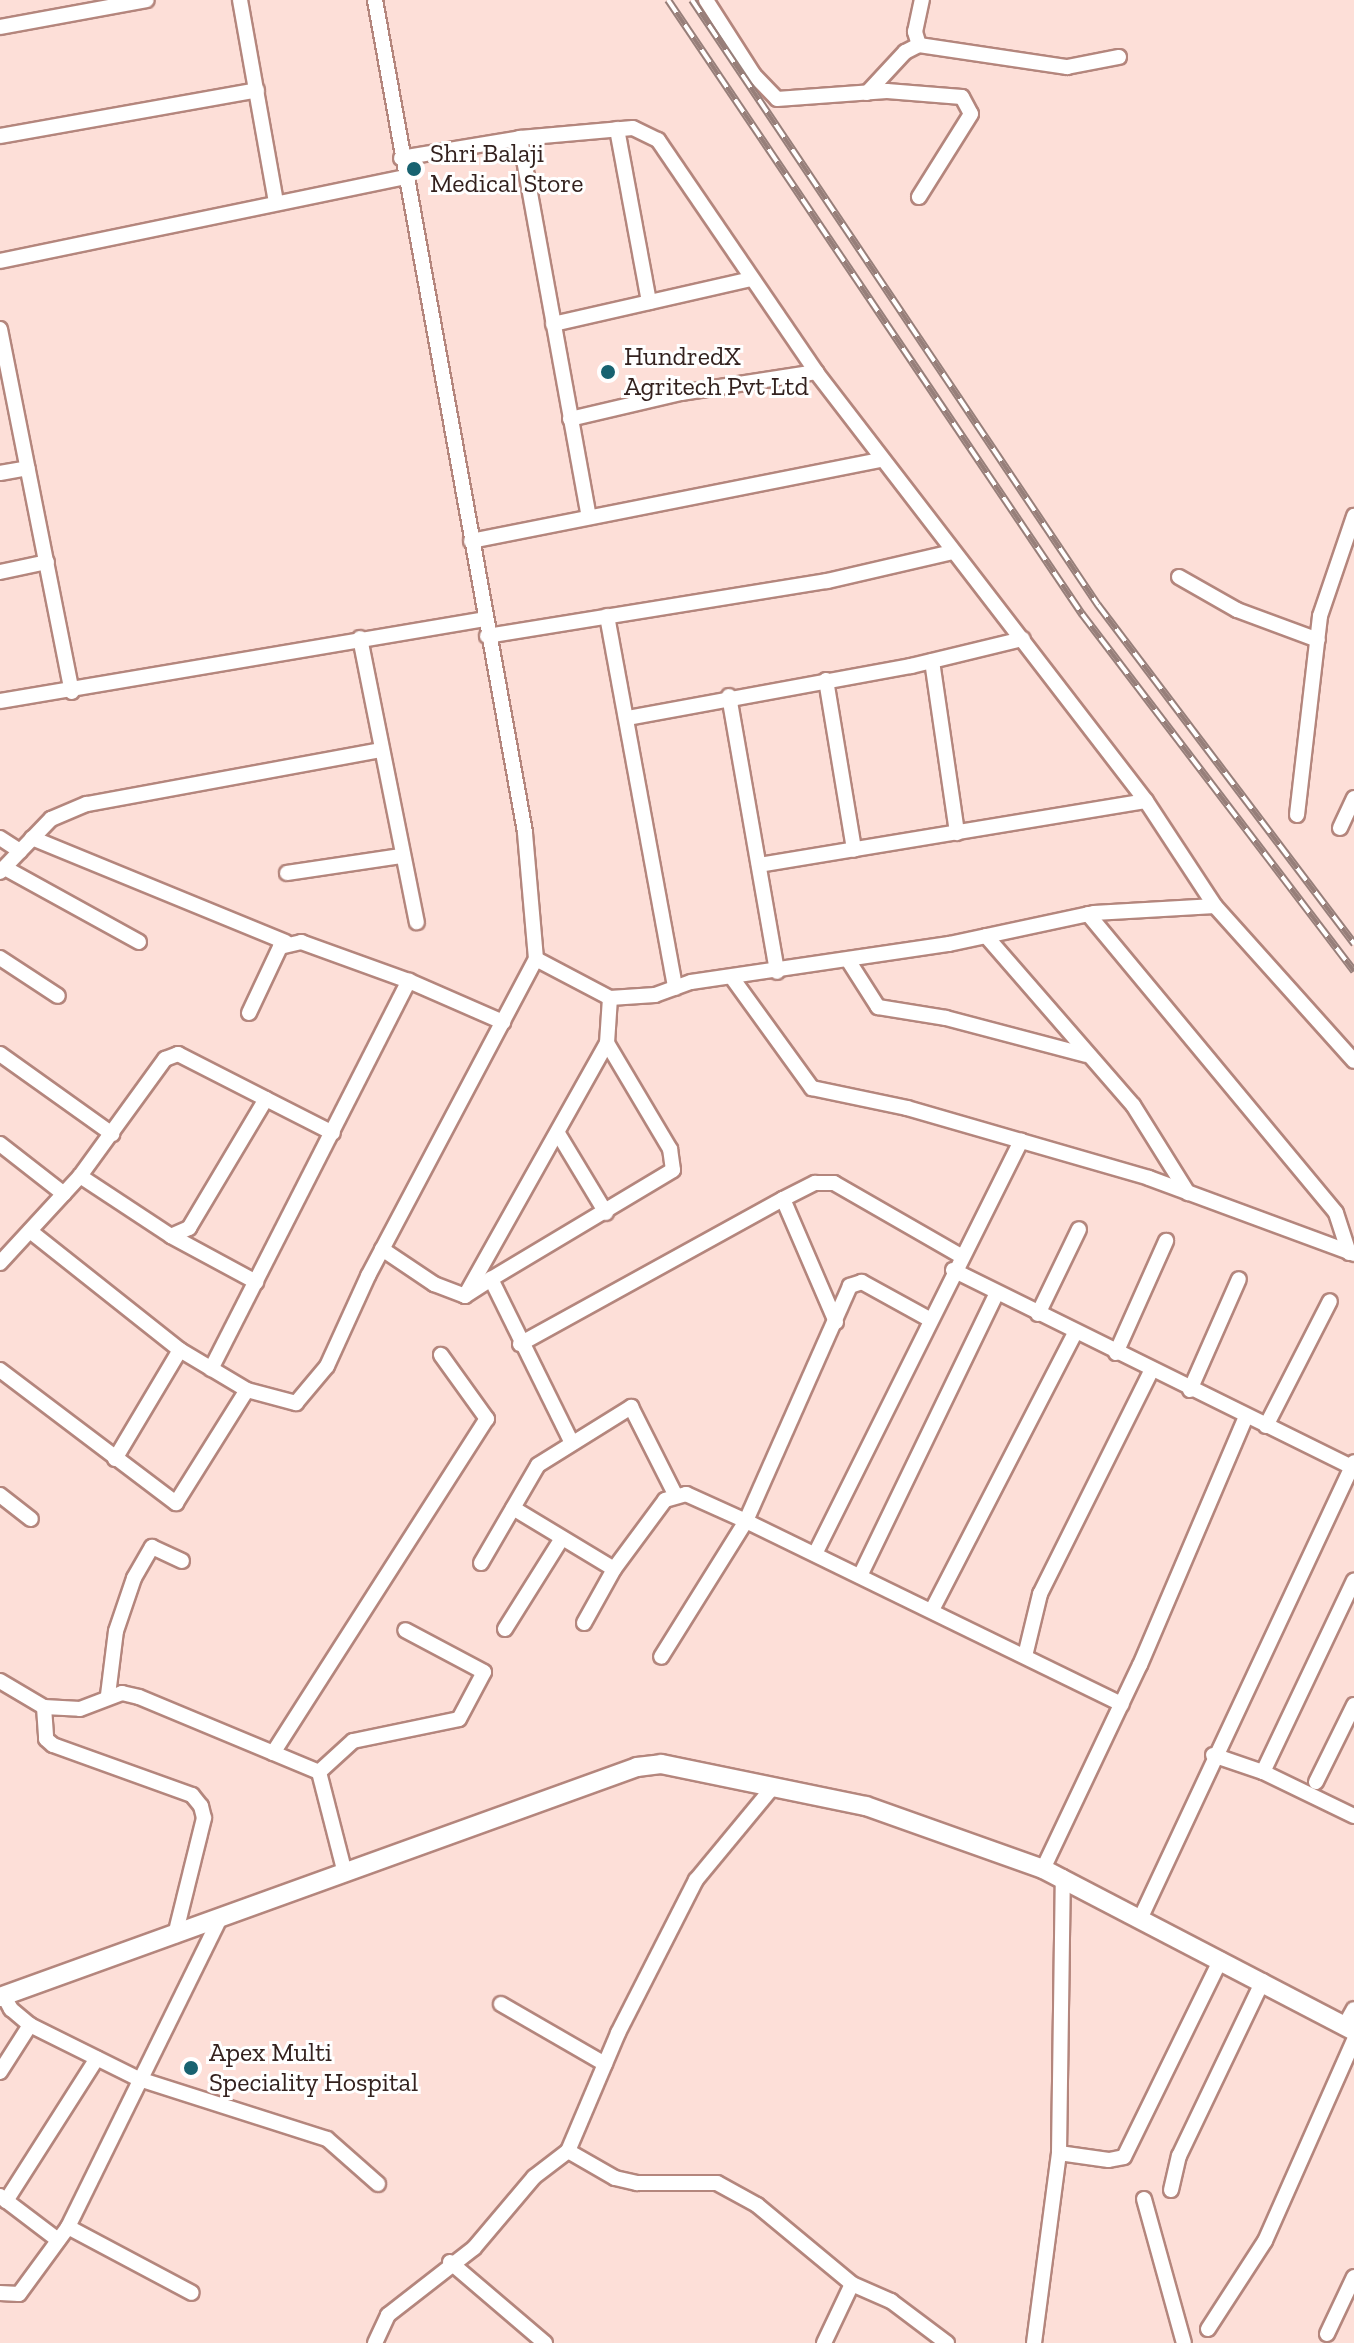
<!DOCTYPE html>
<style>
body{margin:0}
#map{position:relative;width:1354px;height:2343px;overflow:hidden;background:#fddfd8;font-family:"Zilla Slab",serif}
div>[style]{position:absolute}
.roads{filter:drop-shadow(2px 0 #b4867d) drop-shadow(-2px 0 #b4867d) drop-shadow(0 2px #b4867d) drop-shadow(0 -2px #b4867d)}
.minor>*{height:14px;margin:-7px;padding:0 7px;transform-origin:7px;border-radius:7px;background:#fff}
.tertiary>*{height:18px;margin:-9px;padding:0 9px;transform-origin:9px;border-radius:9px;background:#fff}
.rail>*{height:8px;margin-top:-4px;transform-origin:0;background:repeating-linear-gradient(90deg,#fff 0 15px,#977f7a 0 30px);box-sizing:border-box;border-block:2px solid #977f7a}
.dots>*{width:22px;height:22px;translate:-50% -50%;box-sizing:border-box;border:4px solid #fff;border-radius:50%}
span{translate:-50% -50%;white-space:nowrap;text-align:center;line-height:1.15;-webkit-text-stroke:6px #fff;paint-order:stroke}
.poi-label{font-size:26px;color:#33211e}
.left{translate:0 -50%;text-align:left}
</style>
<div id="map">
<div class="roads">
<div class="minor">
<div style="left:240px;top:0;width:206px;rotate:79.9deg"></div>
<div style="left:706px;top:0;width:89px;rotate:57.4deg"></div>
<div style="left:754px;top:75px;width:33px;rotate:46deg"></div>
<div style="left:777px;top:99px;width:110px;rotate:-4.2deg"></div>
<div style="left:887px;top:91px;width:75px;rotate:4.6deg"></div>
<div style="left:962px;top:97px;width:19px;rotate:62deg"></div>
<div style="left:971px;top:114px;width:98px;rotate:122.1deg"></div>
<div style="left:0;top:27px;width:149px;rotate:-10.4deg"></div>
<div style="left:919px;top:45px;width:14px;rotate:-107deg"></div>
<div style="left:915px;top:32px;width:33px;rotate:-78deg"></div>
<div style="left:867px;top:93px;width:56px;rotate:-47.2deg"></div>
<div style="left:905px;top:52px;width:16px;rotate:-27deg"></div>
<div style="left:919px;top:45px;width:150px;rotate:8.5deg"></div>
<div style="left:1067px;top:67px;width:53px;rotate:-10.9deg"></div>
<div style="left:617px;top:129px;width:176px;rotate:79.5deg"></div>
<div style="left:0;top:136px;width:261px;rotate:-10.1deg"></div>
<div style="left:520px;top:138px;width:384px;rotate:79.7deg"></div>
<div style="left:401px;top:158px;width:121px;rotate:-9.5deg"></div>
<div style="left:520px;top:138px;width:113px;rotate:-5.1deg"></div>
<div style="left:633px;top:128px;width:28px;rotate:26deg"></div>
<div style="left:658px;top:140px;width:281px;rotate:55.7deg"></div>
<div style="left:816px;top:372px;width:541px;rotate:52.43deg"></div>
<div style="left:1146px;top:801px;width:126px;rotate:56.7deg"></div>
<div style="left:1215px;top:906px;width:208px;rotate:48.1deg"></div>
<div style="left:0;top:261px;width:415px;rotate:-11.7deg"></div>
<div style="left:553px;top:324px;width:203px;rotate:-12.8deg"></div>
<div style="left:0;top:329px;width:370px;rotate:78.8deg"></div>
<div style="left:570px;top:419px;width:114px;rotate:-13.2deg"></div>
<div style="left:681px;top:393px;width:137px;rotate:-8.8deg"></div>
<div style="left:0;top:473px;width:28px;rotate:-10deg"></div>
<div style="left:471px;top:541px;width:417px;rotate:-11.2deg"></div>
<div style="left:0;top:572px;width:48px;rotate:-12deg"></div>
<div style="left:1179px;top:577px;width:67px;rotate:29.6deg"></div>
<div style="left:1237px;top:610px;width:86px;rotate:20.3deg"></div>
<div style="left:607px;top:616px;width:378px;rotate:79.6deg"></div>
<div style="left:487px;top:636px;width:344px;rotate:-9.2deg"></div>
<div style="left:827px;top:581px;width:129px;rotate:-13deg"></div>
<div style="left:360px;top:638px;width:290px;rotate:78.7deg"></div>
<div style="left:932px;top:661px;width:174px;rotate:81.7deg"></div>
<div style="left:826px;top:680px;width:172px;rotate:80.6deg"></div>
<div style="left:729px;top:696px;width:280px;rotate:80.1deg"></div>
<div style="left:0;top:701px;width:492px;rotate:-9.6deg"></div>
<div style="left:627px;top:718px;width:289px;rotate:-10.4deg"></div>
<div style="left:911px;top:666px;width:115px;rotate:-13.6deg"></div>
<div style="left:1297px;top:815px;width:200px;rotate:-83.4deg"></div>
<div style="left:1320px;top:616px;width:106px;rotate:-71.2deg"></div>
<div style="left:1340px;top:828px;width:33px;rotate:-65deg"></div>
<div style="left:0;top:838px;width:24px;rotate:33deg"></div>
<div style="left:32px;top:838px;width:274px;rotate:22.3deg"></div>
<div style="left:759px;top:865px;width:392px;rotate:-9.4deg"></div>
<div style="left:5px;top:868px;width:153px;rotate:28.9deg"></div>
<div style="left:0;top:872px;width:74px;rotate:-46.1deg"></div>
<div style="left:51px;top:819px;width:39px;rotate:-23deg"></div>
<div style="left:87px;top:804px;width:298px;rotate:-10.4deg"></div>
<div style="left:287px;top:873px;width:115px;rotate:-8.5deg"></div>
<div style="left:1088px;top:914px;width:388px;rotate:50.3deg"></div>
<div style="left:1336px;top:1213px;width:42px;rotate:72deg"></div>
<div style="left:986px;top:936px;width:224px;rotate:49deg"></div>
<div style="left:1133px;top:1105px;width:104px;rotate:58deg"></div>
<div style="left:0;top:958px;width:69px;rotate:33.2deg"></div>
<div style="left:536px;top:959px;width:84px;rotate:27.8deg"></div>
<div style="left:610px;top:998px;width:45px;rotate:-3.8deg"></div>
<div style="left:655px;top:995px;width:38px;rotate:-20deg"></div>
<div style="left:691px;top:982px;width:261px;rotate:-8.4deg"></div>
<div style="left:949px;top:944px;width:148px;rotate:-12.1deg"></div>
<div style="left:1094px;top:913px;width:121px;rotate:-3.3deg"></div>
<div style="left:848px;top:960px;width:56px;rotate:57.4deg"></div>
<div style="left:878px;top:1007px;width:69px;rotate:9.2deg"></div>
<div style="left:946px;top:1018px;width:145px;rotate:14.8deg"></div>
<div style="left:733px;top:979px;width:135px;rotate:54.1deg"></div>
<div style="left:812px;top:1088px;width:97px;rotate:11.9deg"></div>
<div style="left:907px;top:1108px;width:252px;rotate:16.1deg"></div>
<div style="left:1149px;top:1178px;width:219px;rotate:20.3deg"></div>
<div style="left:249px;top:1013px;width:73px;rotate:-64.8deg"></div>
<div style="left:280px;top:947px;width:22px;rotate:-13deg"></div>
<div style="left:301px;top:942px;width:115px;rotate:19.9deg"></div>
<div style="left:409px;top:981px;width:103px;rotate:23.6deg"></div>
<div style="left:0;top:1054px;width:138px;rotate:35.5deg"></div>
<div style="left:559px;top:1135px;width:91px;rotate:58.9deg"></div>
<div style="left:0;top:1144px;width:81px;rotate:38deg"></div>
<div style="left:80px;top:1176px;width:109px;rotate:33.4deg"></div>
<div style="left:171px;top:1236px;width:20px;rotate:-24deg"></div>
<div style="left:189px;top:1228px;width:150px;rotate:-59.2deg"></div>
<div style="left:266px;top:1099px;width:75px;rotate:26.9deg"></div>
<div style="left:783px;top:1199px;width:36px;rotate:-27deg"></div>
<div style="left:815px;top:1183px;width:19px"></div>
<div style="left:834px;top:1183px;width:146px;rotate:29.9deg"></div>
<div style="left:30px;top:1231px;width:191px;rotate:38.4deg"></div>
<div style="left:180px;top:1350px;width:78px;rotate:30.8deg"></div>
<div style="left:247px;top:1390px;width:51px;rotate:14.9deg"></div>
<div style="left:296px;top:1403px;width:48px;rotate:-50deg"></div>
<div style="left:327px;top:1366px;width:99px;rotate:-65.5deg"></div>
<div style="left:368px;top:1276px;width:359px;rotate:-62.1deg"></div>
<div style="left:536px;top:959px;width:127px;rotate:-95deg"></div>
<div style="left:525px;top:832px;width:845px;rotate:-100.22deg"></div>
<div style="left:171px;top:1236px;width:97px;rotate:28.4deg"></div>
<div style="left:382px;top:1249px;width:63px;rotate:33.9deg"></div>
<div style="left:434px;top:1284px;width:33px;rotate:21deg"></div>
<div style="left:465px;top:1296px;width:31px;rotate:-33deg"></div>
<div style="left:0;top:1263px;width:118px;rotate:-47.4deg"></div>
<div style="left:80px;top:1176px;width:145px;rotate:-54deg"></div>
<div style="left:165px;top:1059px;width:14px;rotate:-21deg"></div>
<div style="left:178px;top:1054px;width:99px;rotate:27.1deg"></div>
<div style="left:953px;top:1270px;width:447px;rotate:26.3deg"></div>
<div style="left:465px;top:1296px;width:290px;rotate:-60.7deg"></div>
<div style="left:607px;top:1043px;width:45px;rotate:-86.2deg"></div>
<div style="left:1038px;top:1314px;width:94px;rotate:-64.2deg"></div>
<div style="left:929px;top:1319px;width:77px;rotate:-151.1deg"></div>
<div style="left:862px;top:1282px;width:13px;rotate:162deg"></div>
<div style="left:850px;top:1286px;width:257px;rotate:113.9deg"></div>
<div style="left:746px;top:1521px;width:418px;rotate:26deg"></div>
<div style="left:520px;top:1344px;width:300px;rotate:-28.9deg"></div>
<div style="left:783px;top:1199px;width:134px;rotate:66.7deg"></div>
<div style="left:1116px;top:1353px;width:123px;rotate:-65.9deg"></div>
<div style="left:211px;top:1369px;width:436px;rotate:-63deg"></div>
<div style="left:0;top:1370px;width:221px;rotate:37.1deg"></div>
<div style="left:176px;top:1503px;width:133px;rotate:-57.9deg"></div>
<div style="left:1190px;top:1390px;width:121px;rotate:-66.2deg"></div>
<div style="left:1266px;top:1426px;width:140px;rotate:-62.9deg"></div>
<div style="left:571px;top:1441px;width:181px;rotate:-116.3deg"></div>
<div style="left:491px;top:1279px;width:212px;rotate:-30.9deg"></div>
<div style="left:673px;top:1170px;width:21px;rotate:-98deg"></div>
<div style="left:670px;top:1149px;width:123px;rotate:-120.7deg"></div>
<div style="left:115px;top:1459px;width:127px;rotate:-59.2deg"></div>
<div style="left:0;top:1495px;width:39px;rotate:38deg"></div>
<div style="left:513px;top:1508px;width:118px;rotate:31.1deg"></div>
<div style="left:815px;top:1554px;width:462px;rotate:-63.5deg"></div>
<div style="left:481px;top:1563px;width:113px;rotate:-59.8deg"></div>
<div style="left:538px;top:1465px;width:110px;rotate:-31.9deg"></div>
<div style="left:631px;top:1407px;width:97px;rotate:63.2deg"></div>
<div style="left:860px;top:1576px;width:314px;rotate:-64.2deg"></div>
<div style="left:932px;top:1610px;width:312px;rotate:-62.7deg"></div>
<div style="left:584px;top:1623px;width:62px;rotate:-60.9deg"></div>
<div style="left:614px;top:1569px;width:86px;rotate:-53.5deg"></div>
<div style="left:665px;top:1500px;width:22px;rotate:-16deg"></div>
<div style="left:686px;top:1494px;width:66px;rotate:24.2deg"></div>
<div style="left:746px;top:1521px;width:160px;rotate:122deg"></div>
<div style="left:505px;top:1629px;width:107px;rotate:-57.9deg"></div>
<div style="left:1025px;top:1656px;width:64px;rotate:-76.4deg"></div>
<div style="left:1040px;top:1594px;width:249px;rotate:-63.5deg"></div>
<div style="left:0;top:1681px;width:51px;rotate:30.6deg"></div>
<div style="left:44px;top:1707px;width:36px;rotate:3deg"></div>
<div style="left:80px;top:1709px;width:45px;rotate:-20.9deg"></div>
<div style="left:122px;top:1693px;width:17px;rotate:13deg"></div>
<div style="left:139px;top:1697px;width:195px;rotate:22.6deg"></div>
<div style="left:319px;top:1772px;width:104px;rotate:75.6deg"></div>
<div style="left:108px;top:1695px;width:64px;rotate:-82.9deg"></div>
<div style="left:116px;top:1631px;width:56px;rotate:-71.2deg"></div>
<div style="left:134px;top:1578px;width:36px;rotate:-60deg"></div>
<div style="left:152px;top:1547px;width:33px;rotate:25deg"></div>
<div style="left:44px;top:1707px;width:32px;rotate:86deg"></div>
<div style="left:46px;top:1739px;width:9px;rotate:41deg"></div>
<div style="left:53px;top:1745px;width:148px;rotate:19.8deg"></div>
<div style="left:192px;top:1795px;width:14px;rotate:51deg"></div>
<div style="left:201px;top:1806px;width:12px;rotate:76deg"></div>
<div style="left:204px;top:1818px;width:121px;rotate:103.9deg"></div>
<div style="left:273px;top:1753px;width:397px;rotate:-57.4deg"></div>
<div style="left:487px;top:1419px;width:79px;rotate:-125.7deg"></div>
<div style="left:1213px;top:1755px;width:53px;rotate:18.8deg"></div>
<div style="left:1263px;top:1772px;width:101px;rotate:25.8deg"></div>
<div style="left:319px;top:1772px;width:46px;rotate:-42.4deg"></div>
<div style="left:353px;top:1741px;width:108px;rotate:-11.7deg"></div>
<div style="left:459px;top:1719px;width:53px;rotate:-62deg"></div>
<div style="left:484px;top:1672px;width:89px;rotate:-152deg"></div>
<div style="left:1263px;top:1772px;width:212px;rotate:-64.6deg"></div>
<div style="left:1316px;top:1782px;width:86px;rotate:-63.7deg"></div>
<div style="left:1043px;top:1869px;width:226px;rotate:-64.6deg"></div>
<div style="left:1140px;top:1665px;width:270px;rotate:-66.9deg"></div>
<div style="left:1141px;top:1917px;width:502px;rotate:-64.91deg"></div>
<div style="left:4px;top:1996px;width:15px;rotate:62deg"></div>
<div style="left:11px;top:2009px;width:25px;rotate:40deg"></div>
<div style="left:501px;top:2004px;width:120px;rotate:30deg"></div>
<div style="left:1345px;top:2025px;width:18px;rotate:-61deg"></div>
<div style="left:0;top:2072px;width:56px;rotate:-57.4deg"></div>
<div style="left:30px;top:2025px;width:122px;rotate:26.4deg"></div>
<div style="left:139px;top:2079px;width:197px;rotate:17.7deg"></div>
<div style="left:327px;top:2139px;width:68px;rotate:41.4deg"></div>
<div style="left:568px;top:2151px;width:54px;rotate:29.9deg"></div>
<div style="left:615px;top:2178px;width:23px;rotate:13deg"></div>
<div style="left:637px;top:2183px;width:80px"></div>
<div style="left:717px;top:2183px;width:46px;rotate:28.8deg"></div>
<div style="left:757px;top:2205px;width:124px;rotate:39.7deg"></div>
<div style="left:852px;top:2284px;width:43px;rotate:23.6deg"></div>
<div style="left:891px;top:2301px;width:70px;rotate:36.9deg"></div>
<div style="left:1059px;top:2153px;width:50px;rotate:8deg"></div>
<div style="left:1109px;top:2160px;width:15px;rotate:-11deg"></div>
<div style="left:1124px;top:2157px;width:220px;rotate:-63.9deg"></div>
<div style="left:1171px;top:2190px;width:35px;rotate:-77deg"></div>
<div style="left:1179px;top:2156px;width:194px;rotate:-64.4deg"></div>
<div style="left:0;top:2196px;width:73px;rotate:37.2deg"></div>
<div style="left:1144px;top:2199px;width:149px;rotate:74.5deg"></div>
<div style="left:6px;top:2201px;width:169px;rotate:-57.5deg"></div>
<div style="left:68px;top:2227px;width:140px;rotate:28deg"></div>
<div style="left:450px;top:2262px;width:125px;rotate:40.5deg"></div>
<div style="left:0;top:2293px;width:19px;rotate:3deg"></div>
<div style="left:19px;top:2294px;width:83px;rotate:-53.8deg"></div>
<div style="left:68px;top:2227px;width:344px;rotate:-63.8deg"></div>
<div style="left:1208px;top:2329px;width:105px;rotate:-57.1deg"></div>
<div style="left:1265px;top:2241px;width:220px;rotate:-66.1deg"></div>
<div style="left:1327px;top:2334px;width:63px;rotate:-64.7deg"></div>
<div style="left:375px;top:2343px;width:31px;rotate:-65deg"></div>
<div style="left:388px;top:2315px;width:109px;rotate:-37.9deg"></div>
<div style="left:474px;top:2248px;width:93px;rotate:-49.8deg"></div>
<div style="left:534px;top:2177px;width:43px;rotate:-37.4deg"></div>
<div style="left:568px;top:2151px;width:128px;rotate:-67deg"></div>
<div style="left:618px;top:2033px;width:172px;rotate:-63deg"></div>
<div style="left:696px;top:1880px;width:121px;rotate:-50.4deg"></div>
<div style="left:824px;top:2343px;width:65px;rotate:-64.6deg"></div>
<div style="left:1034px;top:2343px;width:192px;rotate:-82.5deg"></div>
<div style="left:1059px;top:2153px;width:276px;rotate:-89.2deg"></div>
</div>
<div class="tertiary">
<div style="left:0;top:1997px;width:677px;rotate:-19.85deg"></div>
<div style="left:637px;top:1767px;width:24px;rotate:-7deg"></div>
<div style="left:661px;top:1764px;width:209px;rotate:11.6deg"></div>
<div style="left:866px;top:1806px;width:188px;rotate:19.6deg"></div>
<div style="left:1043px;top:1869px;width:351px;rotate:27.5deg"></div>
</div>
</div>
<div class="rail">
<div style="left:668px;top:0;width:741px;rotate:56.01deg"></div>
<div style="left:1082px;top:614px;width:449px;rotate:52.7deg"></div>
<div style="left:692px;top:0;width:729px;rotate:56.14deg"></div>
<div style="left:1098px;top:605px;width:425px;rotate:52.9deg"></div>
</div>
<div class="dots">
<div style="left:414px;top:169px;background:#186270"></div>
<div style="left:608px;top:372px;background:#186270"></div>
<div style="left:191px;top:2068px;background:#186270"></div>
</div>
<div class="poi-label">
<span class="left" style="left:430px;top:169px">Shri Balaji<br>Medical Store</span>
<span class="left" style="left:624px;top:372px">HundredX<br>Agritech Pvt Ltd</span>
<span class="left" style="left:209px;top:2068px">Apex Multi<br>Speciality Hospital</span>
</div>
</div>
